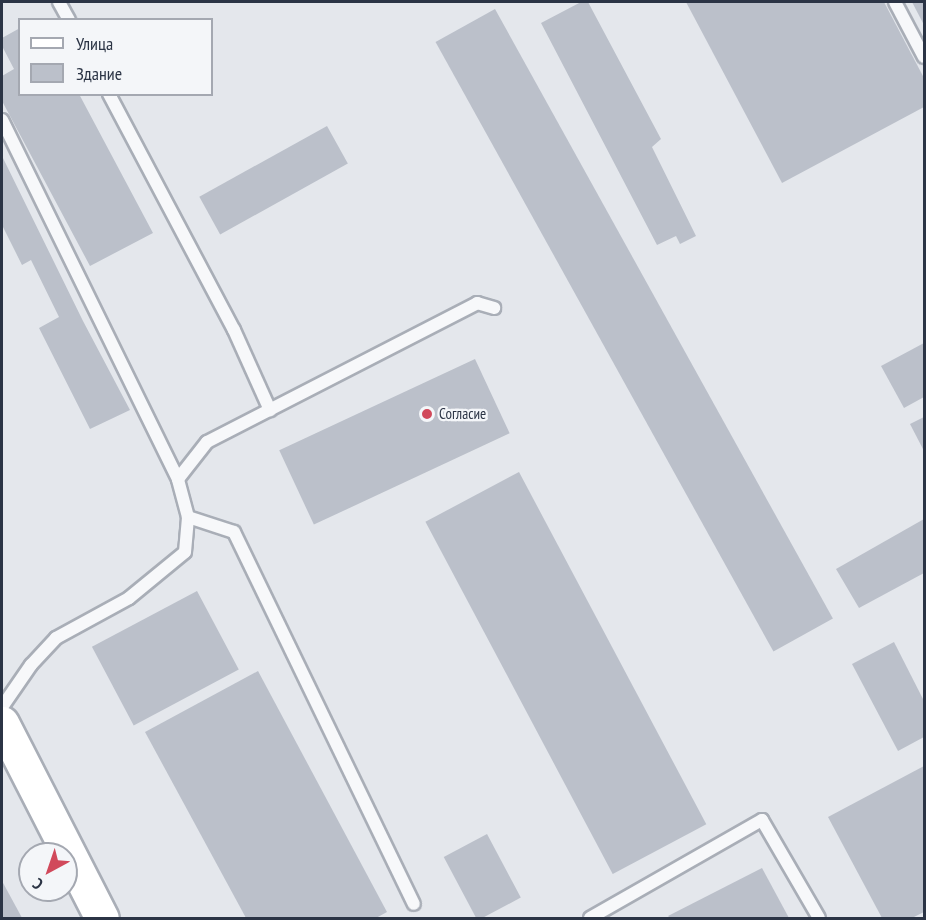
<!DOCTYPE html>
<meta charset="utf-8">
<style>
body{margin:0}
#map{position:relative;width:926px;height:920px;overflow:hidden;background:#e4e7ec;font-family:"PT Sans Narrow",sans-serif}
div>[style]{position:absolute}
.building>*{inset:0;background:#bbc0ca;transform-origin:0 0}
.roads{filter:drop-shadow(2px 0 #a9aeb7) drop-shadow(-2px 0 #a9aeb7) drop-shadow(0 2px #a9aeb7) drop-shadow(0 -2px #a9aeb7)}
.service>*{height:12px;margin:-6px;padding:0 6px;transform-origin:6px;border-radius:6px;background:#f7f8fa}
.secondary>*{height:33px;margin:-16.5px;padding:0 16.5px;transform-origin:16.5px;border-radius:16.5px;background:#fff}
.dots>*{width:16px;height:16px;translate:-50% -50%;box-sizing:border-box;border:3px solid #f4f6f9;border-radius:50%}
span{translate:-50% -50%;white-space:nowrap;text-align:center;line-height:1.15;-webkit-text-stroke:4.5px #f4f6f9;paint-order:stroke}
.poi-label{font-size:15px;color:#2b3445}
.left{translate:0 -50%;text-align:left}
.frame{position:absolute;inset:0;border:3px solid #2b3445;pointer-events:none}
.legend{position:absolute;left:18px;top:18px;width:195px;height:78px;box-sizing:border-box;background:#f4f6f9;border:2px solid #a4a8b1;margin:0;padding:8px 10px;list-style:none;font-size:18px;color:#2b3445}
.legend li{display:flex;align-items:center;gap:12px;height:30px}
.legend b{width:30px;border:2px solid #a4a8b1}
.north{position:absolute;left:18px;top:842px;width:60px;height:60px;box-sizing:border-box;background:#f4f6f9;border:2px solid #a4a8b1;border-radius:50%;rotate:220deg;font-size:16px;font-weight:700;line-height:24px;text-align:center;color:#2b3445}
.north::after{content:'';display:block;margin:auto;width:21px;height:27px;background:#d1495b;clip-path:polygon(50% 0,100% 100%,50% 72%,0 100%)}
</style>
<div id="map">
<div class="building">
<div style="clip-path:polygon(581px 2px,588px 2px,661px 139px,652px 147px,696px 236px,680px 244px,676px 236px,657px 245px,541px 23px)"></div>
<div style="clip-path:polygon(686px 2px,884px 2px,924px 78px,924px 107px,782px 183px)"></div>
<div style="clip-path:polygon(912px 2px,924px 2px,924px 25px)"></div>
<div style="left:495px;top:9px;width:697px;height:68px;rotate:61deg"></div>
<div style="clip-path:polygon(20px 28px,20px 94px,79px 94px,153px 233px,90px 266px,2px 101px,2px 76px,14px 69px,2px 46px,2px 38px)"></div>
<div style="left:327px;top:126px;width:43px;height:146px;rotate:61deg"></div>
<div style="clip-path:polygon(2px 156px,83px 321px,130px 410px,90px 429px,39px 328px,59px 317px,31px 260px,22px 265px,2px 225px)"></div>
<div style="clip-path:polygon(924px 343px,924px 397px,904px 408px,881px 366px)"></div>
<div style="left:475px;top:359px;width:82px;height:216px;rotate:65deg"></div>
<div style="clip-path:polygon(924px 417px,924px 451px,910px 424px)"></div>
<div style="left:519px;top:472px;width:399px;height:106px;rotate:62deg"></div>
<div style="clip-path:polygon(924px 519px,924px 573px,859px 608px,836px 569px)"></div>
<div style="left:197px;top:591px;width:89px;height:119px;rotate:62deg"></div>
<div style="clip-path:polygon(894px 642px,924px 701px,924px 737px,898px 751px,852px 664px)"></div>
<div style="clip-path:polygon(258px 671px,387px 912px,376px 918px,246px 918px,145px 732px)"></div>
<div style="clip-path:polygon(924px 766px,924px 912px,912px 918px,882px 918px,828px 817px)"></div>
<div style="left:487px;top:834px;width:72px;height:49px;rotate:62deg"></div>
<div style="clip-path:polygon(762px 868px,789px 918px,670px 918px,668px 916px)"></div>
<div style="clip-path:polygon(2px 881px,21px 916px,22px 918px,2px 918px)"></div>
</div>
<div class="roads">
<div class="service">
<div style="left:59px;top:2px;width:21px;rotate:61deg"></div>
<div style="left:895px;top:2px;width:62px;rotate:62.2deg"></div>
<div style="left:109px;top:94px;width:267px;rotate:62.1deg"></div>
<div style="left:234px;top:330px;width:88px;rotate:65.8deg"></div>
<div style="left:2px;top:120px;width:400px;rotate:63.9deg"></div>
<div style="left:188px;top:517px;width:48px;rotate:18.1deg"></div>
<div style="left:234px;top:532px;width:413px;rotate:64.2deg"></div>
<div style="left:2px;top:707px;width:51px;rotate:-55.4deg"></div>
<div style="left:31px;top:665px;width:37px;rotate:-47deg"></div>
<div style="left:56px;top:638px;width:83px;rotate:-28.7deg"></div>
<div style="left:129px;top:598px;width:72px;rotate:-39.4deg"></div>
<div style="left:185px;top:552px;width:35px;rotate:-85deg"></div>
<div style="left:188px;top:517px;width:39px;rotate:-105deg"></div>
<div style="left:178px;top:479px;width:47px;rotate:-51.9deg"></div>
<div style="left:207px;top:442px;width:304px;rotate:-27.2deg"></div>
<div style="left:477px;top:303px;width:18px;rotate:16deg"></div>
<div style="left:590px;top:918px;width:198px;rotate:-29.7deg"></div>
<div style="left:762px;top:820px;width:113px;rotate:59.8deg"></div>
</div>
<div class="secondary">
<div style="left:2px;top:723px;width:219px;rotate:62.9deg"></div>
</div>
</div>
<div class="dots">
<div style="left:427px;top:414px;background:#d1495b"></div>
</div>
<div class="poi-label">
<span class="left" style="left:439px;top:414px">Согласие</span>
</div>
<div class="frame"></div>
<ul class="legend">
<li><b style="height:8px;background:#fff"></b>Улица</li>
<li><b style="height:16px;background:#bbc0ca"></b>Здание</li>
</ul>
<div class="north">С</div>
</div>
